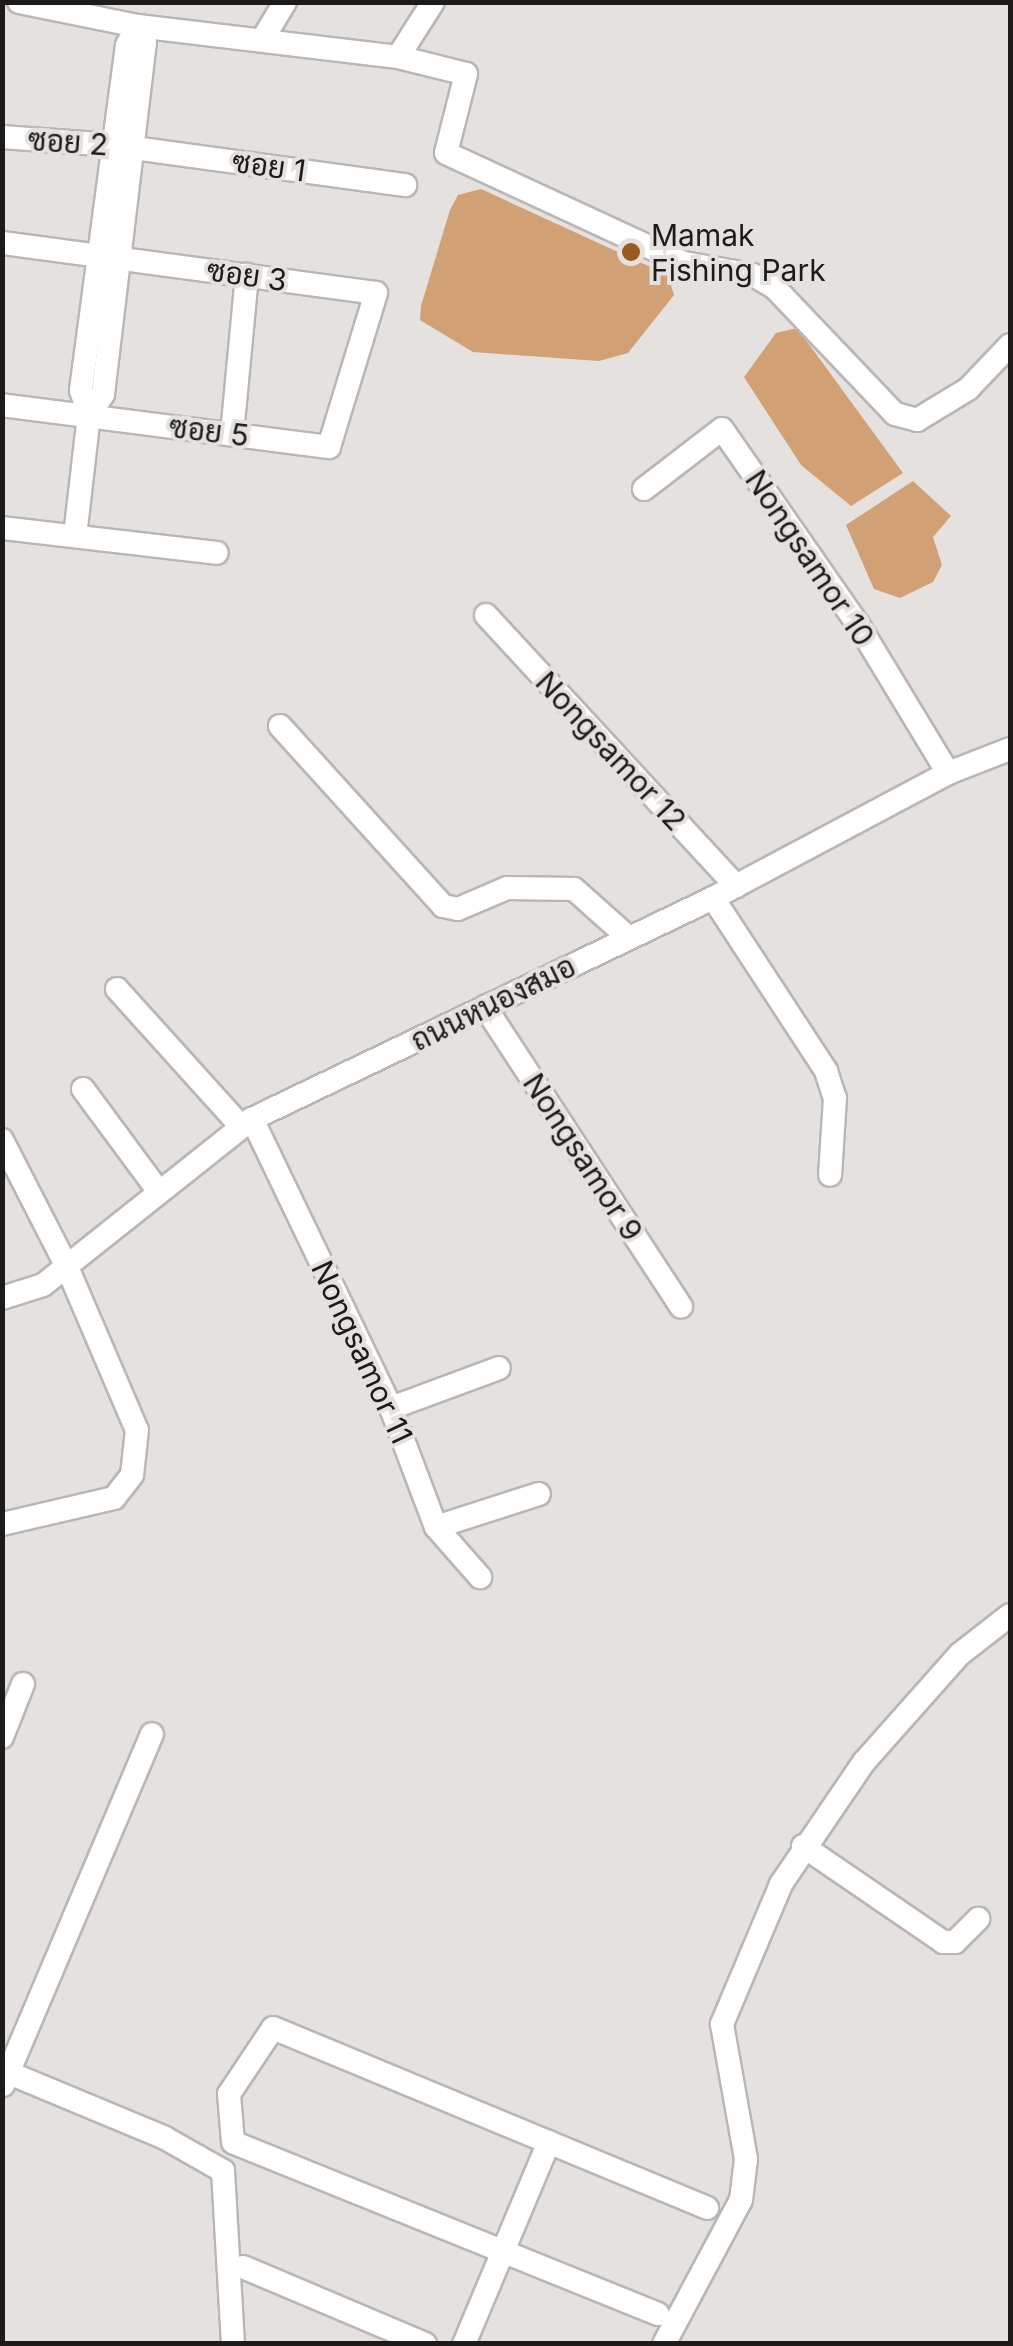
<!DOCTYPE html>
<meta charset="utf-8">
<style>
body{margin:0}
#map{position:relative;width:1013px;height:2346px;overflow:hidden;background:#e4e1de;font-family:Inter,Sarabun,sans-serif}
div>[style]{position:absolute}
.water>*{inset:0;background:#d1a075}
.roads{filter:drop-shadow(2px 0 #b9b6b4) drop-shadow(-2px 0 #b9b6b4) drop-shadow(0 2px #b9b6b4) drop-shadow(0 -2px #b9b6b4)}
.minor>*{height:22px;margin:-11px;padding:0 11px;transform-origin:11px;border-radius:11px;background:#fff}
.dots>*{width:28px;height:28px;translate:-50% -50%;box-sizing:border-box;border:5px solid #e4e1de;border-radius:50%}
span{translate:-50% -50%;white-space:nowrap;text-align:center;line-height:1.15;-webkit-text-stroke:8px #e4e1de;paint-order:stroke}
.street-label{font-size:30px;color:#1c1b1a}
.poi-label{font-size:30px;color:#1c1b1a}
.left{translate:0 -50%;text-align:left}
.frame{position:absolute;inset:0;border:5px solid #1c1b1a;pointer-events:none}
</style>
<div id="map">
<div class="water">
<div style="clip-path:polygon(481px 189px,668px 275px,674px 295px,628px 353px,599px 361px,473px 352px,420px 320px,421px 306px,450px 210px,458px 195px)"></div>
<div style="clip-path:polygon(797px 328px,903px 473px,851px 506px,801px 465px,744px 377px,776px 333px)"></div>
<div style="clip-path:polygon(913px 481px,951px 516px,933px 537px,942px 565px,933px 582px,900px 598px,874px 589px,846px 525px)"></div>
</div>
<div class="roads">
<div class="minor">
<div style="left:19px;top:2px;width:121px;rotate:11.4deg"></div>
<div style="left:138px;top:26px;width:262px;rotate:6.8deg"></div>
<div style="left:398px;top:57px;width:70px;rotate:14deg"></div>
<div style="left:466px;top:74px;width:81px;rotate:104.2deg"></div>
<div style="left:446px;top:153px;width:262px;rotate:24.8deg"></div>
<div style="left:684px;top:263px;width:70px;rotate:9.9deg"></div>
<div style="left:753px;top:275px;width:24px;rotate:30deg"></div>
<div style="left:774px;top:287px;width:175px;rotate:46.4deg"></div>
<div style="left:895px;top:414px;width:23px;rotate:15deg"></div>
<div style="left:917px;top:420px;width:60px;rotate:-31.3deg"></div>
<div style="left:968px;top:389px;width:61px;rotate:-46.3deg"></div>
<div style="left:264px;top:37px;width:41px;rotate:-59deg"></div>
<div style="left:398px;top:57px;width:65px;rotate:-57.5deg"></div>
<div style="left:2px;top:137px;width:110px;rotate:4.2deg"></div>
<div style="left:112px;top:145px;width:296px;rotate:7.8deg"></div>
<div style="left:2px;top:243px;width:377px;rotate:7.6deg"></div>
<div style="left:376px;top:293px;width:161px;rotate:107deg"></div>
<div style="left:329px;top:447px;width:330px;rotate:-172.7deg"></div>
<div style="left:89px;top:415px;width:25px;rotate:-56deg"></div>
<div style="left:103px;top:394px;width:354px;rotate:-83.2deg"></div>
<div style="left:145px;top:43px;width:18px;rotate:-112deg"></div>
<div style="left:232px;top:434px;width:160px;rotate:-84.6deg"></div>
<div style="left:644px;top:489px;width:98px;rotate:-37.6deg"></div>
<div style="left:722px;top:429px;width:240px;rotate:55.2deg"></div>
<div style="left:859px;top:626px;width:172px;rotate:58.8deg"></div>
<div style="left:2px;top:528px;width:216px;rotate:6.6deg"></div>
<div style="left:75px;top:536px;width:122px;rotate:-83.4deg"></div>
<div style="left:89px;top:415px;width:26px;rotate:-108deg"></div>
<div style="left:81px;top:390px;width:348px;rotate:-82.4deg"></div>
<div style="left:127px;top:45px;width:22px;rotate:-60deg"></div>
<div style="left:486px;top:615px;width:369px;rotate:47.3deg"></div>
<div style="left:280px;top:726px;width:243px;rotate:47.8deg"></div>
<div style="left:443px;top:906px;width:15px;rotate:11deg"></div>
<div style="left:458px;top:909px;width:53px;rotate:-23.2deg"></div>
<div style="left:507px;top:888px;width:67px;rotate:0.9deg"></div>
<div style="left:574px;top:889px;width:74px;rotate:41.7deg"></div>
<div style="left:713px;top:898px;width:207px;rotate:56.8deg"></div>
<div style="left:826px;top:1071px;width:28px;rotate:72deg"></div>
<div style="left:835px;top:1098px;width:77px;rotate:93.7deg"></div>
<div style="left:117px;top:989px;width:185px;rotate:47.9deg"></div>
<div style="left:485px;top:1007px;width:358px;rotate:56.8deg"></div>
<div style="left:83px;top:1089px;width:124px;rotate:53.5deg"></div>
<div style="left:252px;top:1119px;width:321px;rotate:64.3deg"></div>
<div style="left:391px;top:1408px;width:127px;rotate:69.3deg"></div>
<div style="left:436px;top:1527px;width:67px;rotate:48.7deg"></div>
<div style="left:2px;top:1140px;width:143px;rotate:62.9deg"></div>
<div style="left:67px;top:1267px;width:177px;rotate:66.8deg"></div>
<div style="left:137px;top:1430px;width:45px;rotate:96.3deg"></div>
<div style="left:132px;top:1475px;width:29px;rotate:128deg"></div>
<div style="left:114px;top:1498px;width:115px;rotate:166.9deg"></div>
<div style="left:2px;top:1298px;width:43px;rotate:-17.6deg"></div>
<div style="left:43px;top:1285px;width:267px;rotate:-38.5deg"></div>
<div style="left:252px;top:1119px;width:511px;rotate:-25.61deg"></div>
<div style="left:713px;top:898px;width:266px;rotate:-28deg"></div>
<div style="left:948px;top:773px;width:66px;rotate:-21.2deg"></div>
<div style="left:391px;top:1408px;width:115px;rotate:-20.3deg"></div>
<div style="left:436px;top:1527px;width:108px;rotate:-17.8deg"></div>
<div style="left:2px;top:1737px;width:57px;rotate:-68.4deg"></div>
<div style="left:803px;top:1846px;width:170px;rotate:34.4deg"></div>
<div style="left:943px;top:1942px;width:12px"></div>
<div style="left:955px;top:1942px;width:33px;rotate:-45deg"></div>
<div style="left:2px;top:2070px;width:177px;rotate:22.6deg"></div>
<div style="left:165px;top:2138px;width:67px;rotate:29.6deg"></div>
<div style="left:223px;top:2171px;width:173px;rotate:86.7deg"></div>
<div style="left:3px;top:2085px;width:381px;rotate:-67deg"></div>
<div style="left:243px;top:2267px;width:198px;rotate:22.9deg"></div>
<div style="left:658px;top:2314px;width:458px;rotate:-158deg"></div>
<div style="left:233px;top:2142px;width:48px;rotate:-94.8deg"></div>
<div style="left:229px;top:2094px;width:79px;rotate:-56.3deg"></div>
<div style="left:273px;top:2028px;width:470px;rotate:22.5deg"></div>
<div style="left:464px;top:2344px;width:219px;rotate:-67.2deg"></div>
<div style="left:664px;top:2344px;width:163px;rotate:-61.9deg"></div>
<div style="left:741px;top:2200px;width:41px;rotate:-83deg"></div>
<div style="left:746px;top:2159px;width:137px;rotate:-100.1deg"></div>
<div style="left:722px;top:2024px;width:152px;rotate:-67.1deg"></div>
<div style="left:781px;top:1884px;width:148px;rotate:-55.8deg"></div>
<div style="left:864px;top:1762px;width:144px;rotate:-48.4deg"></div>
<div style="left:960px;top:1654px;width:63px;rotate:-38deg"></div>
</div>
</div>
<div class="dots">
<div style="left:631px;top:252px;background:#985b1d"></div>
</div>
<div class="street-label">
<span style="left:68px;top:142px;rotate:4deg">ซอย 2</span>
<span style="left:269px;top:166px;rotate:8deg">ซอย 1</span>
<span style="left:247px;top:275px;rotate:8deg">ซอย 3</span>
<span style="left:209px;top:431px;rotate:7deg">ซอย 5</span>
<span style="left:810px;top:558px;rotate:56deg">Nongsamor 10</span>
<span style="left:611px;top:751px;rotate:47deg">Nongsamor 12</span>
<span style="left:493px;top:1003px;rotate:-26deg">ถนนหนองสมอ</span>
<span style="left:583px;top:1157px;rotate:57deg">Nongsamor 9</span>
<span style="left:362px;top:1352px;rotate:65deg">Nongsamor 11</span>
</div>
<div class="poi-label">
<span class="left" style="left:651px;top:252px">Mamak<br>Fishing Park</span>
</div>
<div class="frame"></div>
</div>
